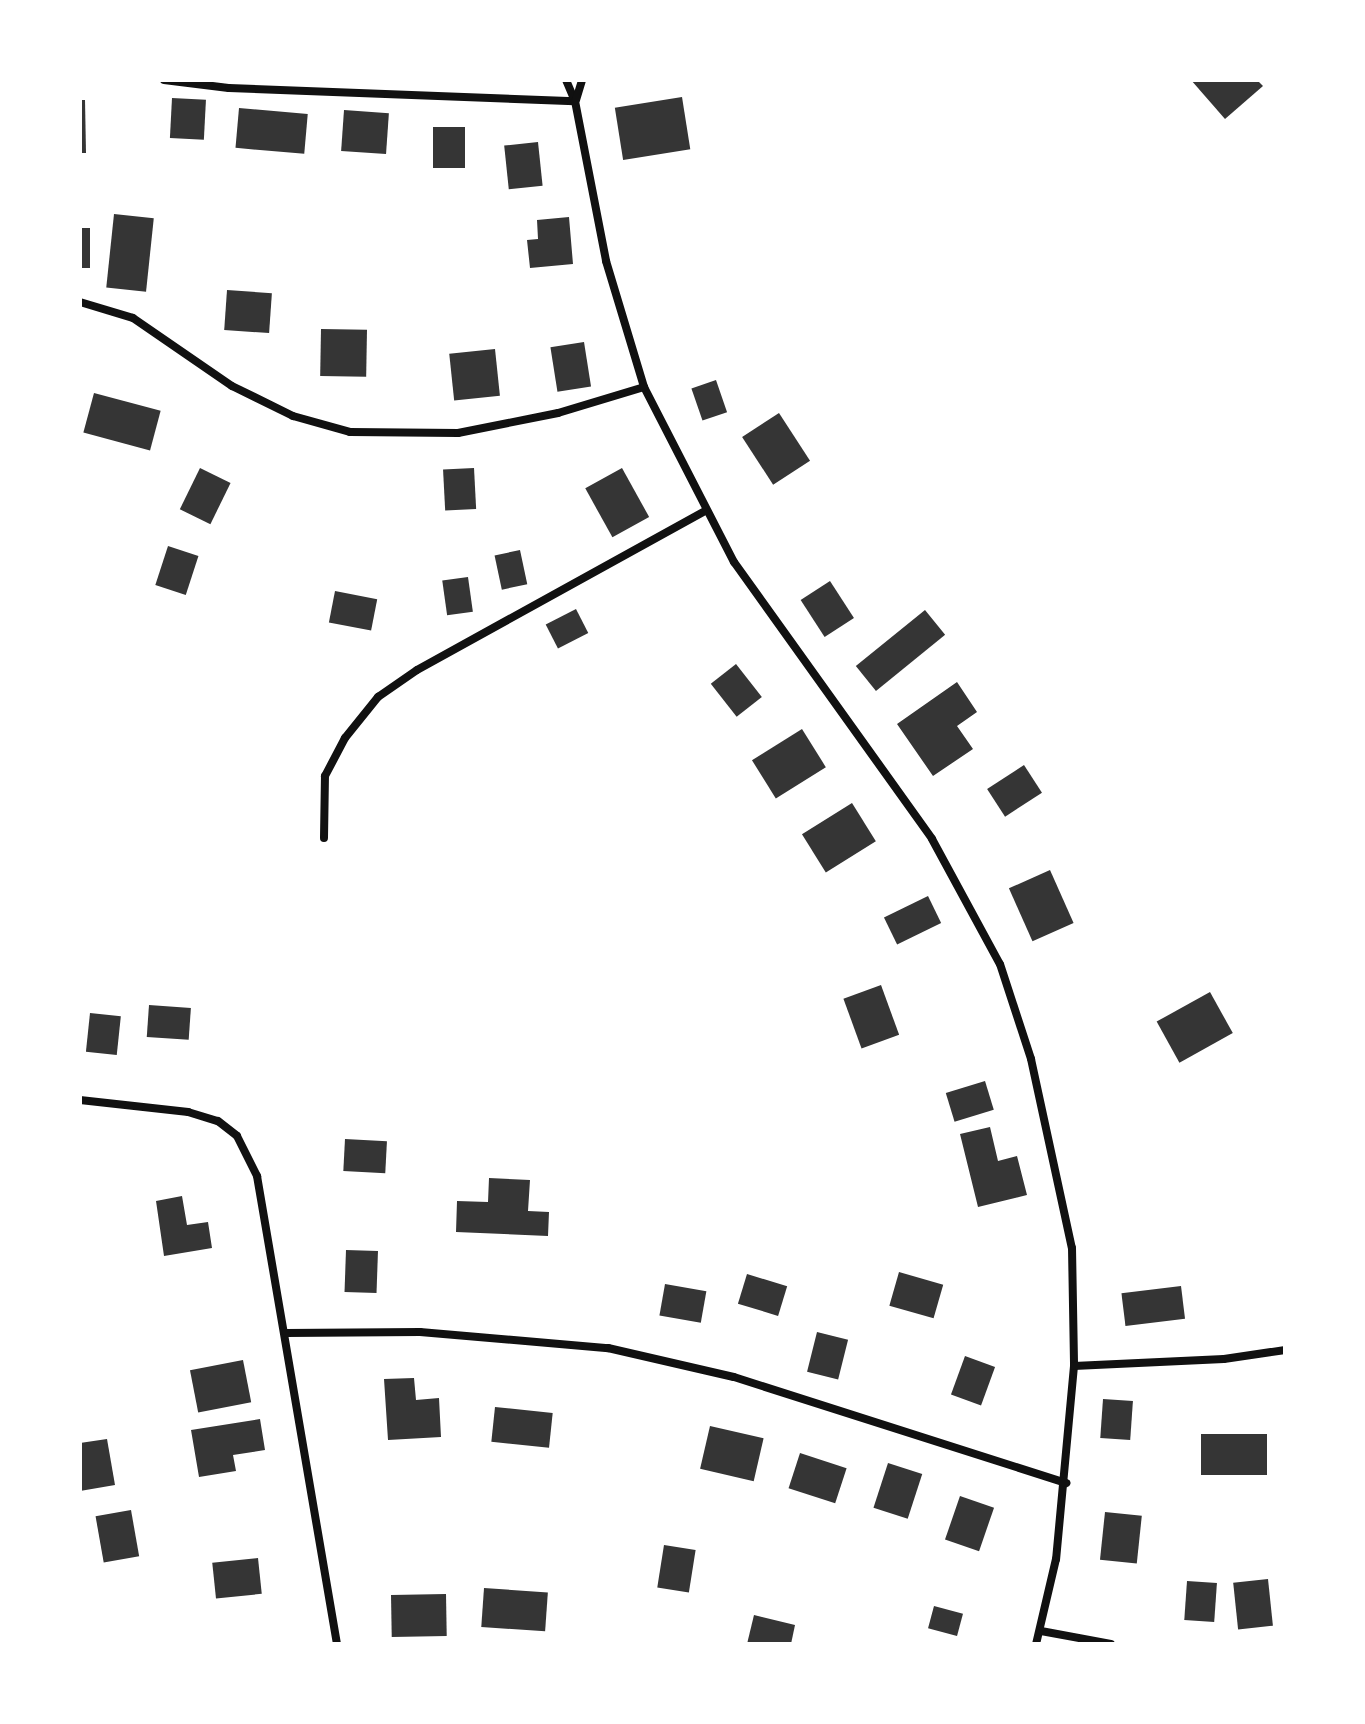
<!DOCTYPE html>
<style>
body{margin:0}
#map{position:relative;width:1365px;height:1724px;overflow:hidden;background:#fff;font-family:Rubik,sans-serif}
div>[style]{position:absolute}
.building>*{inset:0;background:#353535;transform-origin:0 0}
.minor>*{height:8px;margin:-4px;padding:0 4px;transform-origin:4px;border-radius:4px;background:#111}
span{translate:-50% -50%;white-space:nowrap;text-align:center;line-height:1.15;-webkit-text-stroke:7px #fff;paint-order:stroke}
.frame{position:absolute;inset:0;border:82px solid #fff;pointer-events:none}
</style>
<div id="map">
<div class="building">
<div style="clip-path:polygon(1191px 80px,1257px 80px,1263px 86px,1225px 119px)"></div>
<div style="left:682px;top:97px;width:53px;height:68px;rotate:81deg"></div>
<div style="left:172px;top:98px;width:34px;height:40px;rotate:3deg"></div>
<div style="clip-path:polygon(80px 100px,85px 100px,86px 153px,80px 153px)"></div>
<div style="left:239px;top:108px;width:69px;height:40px;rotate:5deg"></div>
<div style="left:344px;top:110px;width:45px;height:41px;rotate:4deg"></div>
<div style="left:433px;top:127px;width:32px;height:41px"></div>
<div style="left:538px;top:142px;width:44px;height:34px;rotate:84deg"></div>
<div style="left:114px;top:214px;width:40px;height:74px;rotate:6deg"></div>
<div style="clip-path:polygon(569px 217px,573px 264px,530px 268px,527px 240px,538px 239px,537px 220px)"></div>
<div style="left:80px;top:228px;width:10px;height:40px"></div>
<div style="left:227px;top:290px;width:45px;height:40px;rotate:4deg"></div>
<div style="left:321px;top:329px;width:46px;height:47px;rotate:1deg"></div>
<div style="left:584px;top:342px;width:45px;height:34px;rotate:81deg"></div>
<div style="left:495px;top:349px;width:47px;height:46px;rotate:84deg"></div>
<div style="left:716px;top:380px;width:34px;height:26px;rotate:71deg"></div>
<div style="left:94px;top:393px;width:69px;height:41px;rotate:15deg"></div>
<div style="left:779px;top:413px;width:57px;height:44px;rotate:57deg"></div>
<div style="left:200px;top:468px;width:34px;height:46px;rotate:26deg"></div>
<div style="left:474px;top:468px;width:41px;height:31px;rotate:87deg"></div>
<div style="left:622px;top:468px;width:56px;height:42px;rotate:61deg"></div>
<div style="left:168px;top:546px;width:32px;height:41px;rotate:18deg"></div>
<div style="left:520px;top:550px;width:35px;height:26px;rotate:78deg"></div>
<div style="left:468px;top:577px;width:35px;height:26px;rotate:82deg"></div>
<div style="left:830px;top:581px;width:44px;height:35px;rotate:57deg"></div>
<div style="left:335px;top:591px;width:43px;height:32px;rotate:11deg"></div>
<div style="left:576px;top:609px;width:27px;height:34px;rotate:63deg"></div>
<div style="left:925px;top:610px;width:32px;height:89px;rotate:51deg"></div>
<div style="left:736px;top:664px;width:42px;height:32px;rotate:52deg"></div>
<div style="clip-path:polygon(957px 682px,977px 712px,957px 726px,973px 749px,933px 776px,897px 724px)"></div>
<div style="left:802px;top:729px;width:45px;height:59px;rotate:58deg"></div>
<div style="left:1024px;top:765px;width:33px;height:44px;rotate:57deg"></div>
<div style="left:852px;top:803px;width:45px;height:59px;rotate:58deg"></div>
<div style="left:1050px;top:870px;width:58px;height:45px;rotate:66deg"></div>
<div style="left:928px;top:896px;width:30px;height:49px;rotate:64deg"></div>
<div style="left:881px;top:985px;width:53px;height:40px;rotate:70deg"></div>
<div style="left:1210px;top:992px;width:47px;height:61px;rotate:61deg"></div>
<div style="left:149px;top:1005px;width:42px;height:32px;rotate:4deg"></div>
<div style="left:90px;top:1013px;width:31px;height:39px;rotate:6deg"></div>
<div style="left:985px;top:1081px;width:30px;height:41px;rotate:73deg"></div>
<div style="clip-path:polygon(990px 1127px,998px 1161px,1017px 1156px,1027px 1195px,978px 1207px,960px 1134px)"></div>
<div style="left:345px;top:1139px;width:42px;height:32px;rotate:3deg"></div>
<div style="clip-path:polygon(489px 1178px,530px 1180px,528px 1211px,549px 1212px,548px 1236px,456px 1232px,457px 1201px,488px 1202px)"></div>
<div style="clip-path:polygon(182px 1196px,187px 1225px,208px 1222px,212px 1248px,164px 1256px,156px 1201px)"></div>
<div style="left:346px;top:1250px;width:32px;height:42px;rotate:2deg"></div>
<div style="left:899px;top:1272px;width:46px;height:35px;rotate:16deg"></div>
<div style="left:747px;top:1274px;width:42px;height:31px;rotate:17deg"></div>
<div style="left:665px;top:1284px;width:42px;height:32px;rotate:10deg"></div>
<div style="left:1181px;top:1286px;width:33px;height:60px;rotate:83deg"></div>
<div style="left:817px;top:1332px;width:32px;height:41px;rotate:14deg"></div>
<div style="left:965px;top:1356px;width:32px;height:41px;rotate:20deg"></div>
<div style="left:243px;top:1360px;width:43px;height:54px;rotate:79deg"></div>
<div style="clip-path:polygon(414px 1378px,416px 1400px,439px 1398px,441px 1437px,388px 1440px,384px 1379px)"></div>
<div style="left:1103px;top:1399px;width:30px;height:39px;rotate:4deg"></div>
<div style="left:495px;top:1407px;width:58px;height:35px;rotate:6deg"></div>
<div style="clip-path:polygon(260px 1419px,265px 1450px,233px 1455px,236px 1471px,199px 1477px,191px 1430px)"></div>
<div style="left:710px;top:1426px;width:55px;height:44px;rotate:13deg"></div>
<div style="left:1201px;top:1434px;width:66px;height:41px"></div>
<div style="clip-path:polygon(107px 1439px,115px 1485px,80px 1491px,80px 1443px)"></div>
<div style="left:800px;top:1453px;width:49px;height:37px;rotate:18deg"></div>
<div style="left:888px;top:1463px;width:36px;height:47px;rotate:18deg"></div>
<div style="left:960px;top:1496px;width:36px;height:46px;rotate:19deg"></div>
<div style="left:131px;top:1510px;width:47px;height:36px;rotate:80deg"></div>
<div style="left:1105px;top:1512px;width:37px;height:48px;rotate:6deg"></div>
<div style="left:664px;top:1545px;width:32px;height:43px;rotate:9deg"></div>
<div style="left:258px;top:1558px;width:36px;height:46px;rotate:84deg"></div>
<div style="left:1268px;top:1579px;width:47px;height:35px;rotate:84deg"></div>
<div style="left:1187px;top:1581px;width:30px;height:39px;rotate:4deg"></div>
<div style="left:484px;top:1588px;width:64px;height:39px;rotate:4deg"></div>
<div style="left:446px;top:1594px;width:42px;height:55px;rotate:89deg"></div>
<div style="left:934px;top:1606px;width:30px;height:23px;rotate:15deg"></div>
<div style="clip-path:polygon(754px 1615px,795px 1625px,791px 1644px,747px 1644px)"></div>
</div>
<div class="minor">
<div style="left:164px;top:80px;width:65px;rotate:7deg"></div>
<div style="left:229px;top:88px;width:346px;rotate:2.2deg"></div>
<div style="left:566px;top:80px;width:23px;rotate:67deg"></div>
<div style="left:575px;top:101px;width:163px;rotate:79deg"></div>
<div style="left:606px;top:261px;width:132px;rotate:73.2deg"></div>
<div style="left:644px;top:387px;width:197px;rotate:62.8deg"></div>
<div style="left:734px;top:562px;width:340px;rotate:54.4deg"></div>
<div style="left:932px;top:839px;width:142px;rotate:61.5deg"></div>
<div style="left:1000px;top:964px;width:100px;rotate:71.9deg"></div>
<div style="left:1031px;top:1059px;width:193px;rotate:77.8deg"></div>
<div style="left:1072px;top:1248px;width:118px;rotate:89deg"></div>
<div style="left:1074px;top:1366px;width:194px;rotate:95.3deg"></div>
<div style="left:1056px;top:1559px;width:87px;rotate:103.2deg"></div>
<div style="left:576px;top:100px;width:21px;rotate:-73deg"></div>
<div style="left:80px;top:302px;width:55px;rotate:16.8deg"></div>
<div style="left:133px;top:318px;width:120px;rotate:34.5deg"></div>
<div style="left:232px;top:386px;width:68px;rotate:26.2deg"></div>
<div style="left:293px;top:416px;width:59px;rotate:15.7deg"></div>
<div style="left:350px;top:432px;width:108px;rotate:0.5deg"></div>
<div style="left:458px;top:433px;width:102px;rotate:-11.3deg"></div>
<div style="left:558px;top:413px;width:90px;rotate:-16.8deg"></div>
<div style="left:324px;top:838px;width:62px;rotate:-89.1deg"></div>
<div style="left:325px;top:776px;width:43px;rotate:-62.2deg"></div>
<div style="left:345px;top:738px;width:53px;rotate:-51.2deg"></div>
<div style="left:378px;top:697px;width:47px;rotate:-34.7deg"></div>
<div style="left:417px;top:670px;width:329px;rotate:-28.9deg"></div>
<div style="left:80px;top:1100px;width:109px;rotate:6.3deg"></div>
<div style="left:188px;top:1112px;width:31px;rotate:17deg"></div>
<div style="left:218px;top:1121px;width:24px;rotate:38deg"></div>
<div style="left:237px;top:1136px;width:45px;rotate:63.4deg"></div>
<div style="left:257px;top:1176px;width:475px;rotate:80.3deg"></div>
<div style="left:286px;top:1333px;width:134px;rotate:-0.4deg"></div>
<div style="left:420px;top:1332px;width:189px;rotate:4.9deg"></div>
<div style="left:608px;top:1348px;width:129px;rotate:13deg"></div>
<div style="left:734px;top:1377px;width:349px;rotate:17.7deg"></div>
<div style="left:1074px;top:1366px;width:150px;rotate:-2.7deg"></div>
<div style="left:1224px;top:1359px;width:62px;rotate:-8.4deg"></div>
<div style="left:1041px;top:1631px;width:71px;rotate:10.5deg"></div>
</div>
<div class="frame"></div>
</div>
